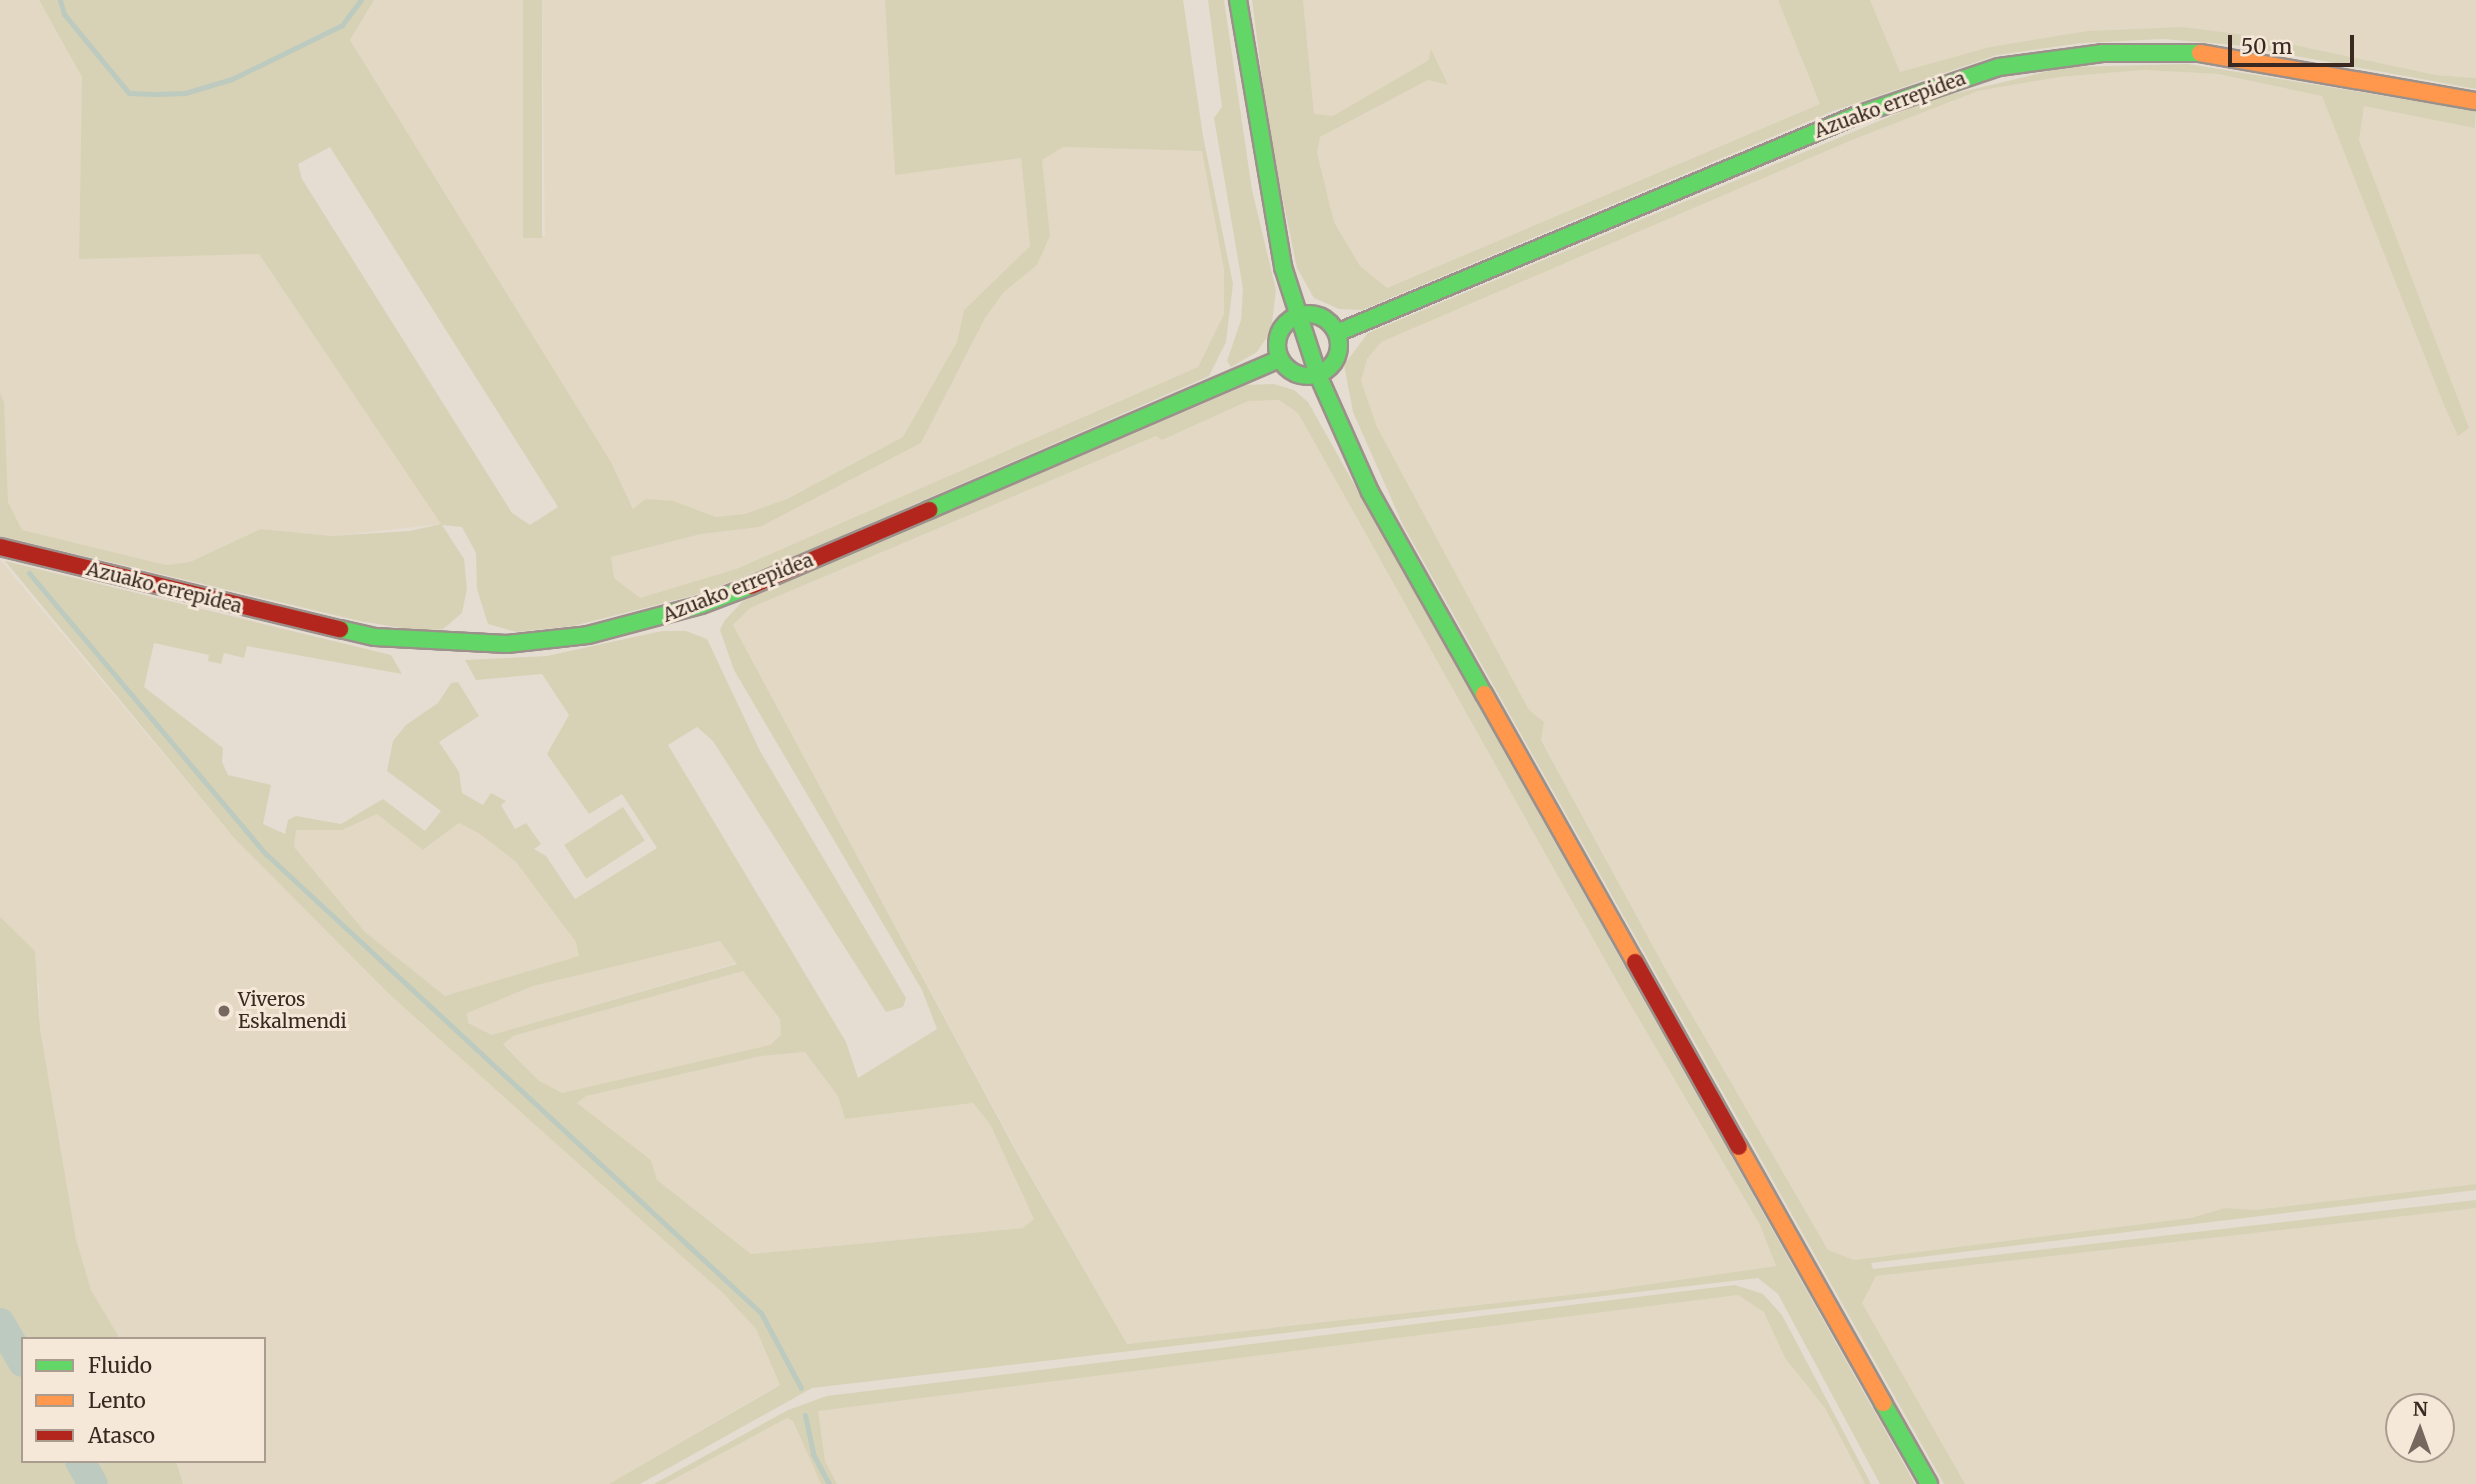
<!DOCTYPE html>
<style>
body{margin:0}
#map{position:relative;width:2476px;height:1484px;overflow:hidden;background:#e5dcd2;font-family:Merriweather,serif}
div>[style]{position:absolute}
.farmland>*{inset:0;background:#e3d8c3}
.green>*{inset:0;background:#d7d2b5;transform-origin:0 0}
.stream>*{height:5px;margin:-2.5px;padding:0 2.5px;transform-origin:2.5px;border-radius:2.5px;background:#bccabf}
.river>*{height:30px;margin:-15px;padding:0 15px;transform-origin:15px;border-radius:15px;background:#bccabf}
.roads{filter:drop-shadow(2px 0 #9b918a) drop-shadow(-2px 0 #9b918a) drop-shadow(0 2px #9b918a) drop-shadow(0 -2px #9b918a)}
.fast>*{height:16px;margin:-8px;padding:0 8px;transform-origin:8px;border-radius:8px;background:#63d668}
.fast>.ring{margin:-8px;padding:0;box-sizing:content-box;background:none;border:16px solid #63d668;border-radius:50%}
.slow>*{height:16px;margin:-8px;padding:0 8px;transform-origin:8px;border-radius:8px;background:#ff974d}
.jam>*{height:16px;margin:-8px;padding:0 8px;transform-origin:8px;border-radius:8px;background:#b3261e}
.dots>*{width:19px;height:19px;translate:-50% -50%;box-sizing:border-box;border:4px solid #f5e8d9;border-radius:50%}
span{translate:-50% -50%;white-space:nowrap;text-align:center;line-height:1.15;-webkit-text-stroke:6px #f5e8d9;paint-order:stroke}
.street-label{font-size:19px;color:#3a2921}
.poi-label{font-size:19px;color:#3a2921}
.left{translate:0 -50%;text-align:left}
.legend{position:absolute;left:21px;top:1337px;width:245px;height:126px;box-sizing:border-box;background:#f5e8d9;border:2px solid #aa9c8f;margin:0;padding:9px 12px;list-style:none;font-size:21px;color:#3a2921}
.legend li{display:flex;align-items:center;gap:14px;height:35px}
.legend b{width:35px;border:2px solid #aa9c8f}
.north{position:absolute;left:2385px;top:1393px;width:70px;height:70px;box-sizing:border-box;background:#f5e8d9;border:2px solid #aa9c8f;border-radius:50%;rotate:1deg;font-size:19px;font-weight:700;line-height:28px;text-align:center;color:#3a2921}
.north::after{content:'';display:block;margin:auto;width:24px;height:32px;background:#76685f;clip-path:polygon(50% 0,100% 100%,50% 72%,0 100%)}
.scale{position:absolute;left:2228px;top:35px;width:126px;height:32px;box-sizing:border-box;border:4px solid #3a2921;border-top:0;padding-left:9px;font-size:21px;line-height:24px;white-space:nowrap;color:#3a2921;-webkit-text-stroke:5px #f5e8d9;paint-order:stroke}
</style>
<div id="map">
<div class="farmland">
<div style="clip-path:polygon(0 0,39px 0,82px 77px,79px 258px,259px 254px,441px 524px,331px 536px,261px 529px,190px 562px,166px 565px,22px 530px,8px 502px,0 393px)"></div>
<div style="clip-path:polygon(374px 0,523px 0,527px 238px,545px 236px,542px 0,885px 0,895px 174px,1021px 158px,1030px 246px,964px 310px,957px 342px,903px 437px,787px 499px,745px 515px,716px 517px,673px 501px,634px 510px,611px 462px,350px 40px)"></div>
<div style="clip-path:polygon(1303px 0,1778px 0,1820px 104px,1387px 288px,1360px 266px,1334px 222px,1317px 153px,1320px 137px,1428px 80px,1447px 85px,1430px 60px,1333px 117px,1314px 114px)"></div>
<div style="clip-path:polygon(1870px 0,2476px 0,2476px 78px,2436px 75px,2252px 36px,2183px 27px,2087px 31px,1990px 47px,1900px 72px)"></div>
<div style="clip-path:polygon(2143px 70px,2218px 74px,2322px 96px,2459px 435px,2412px 283px,2359px 140px,2364px 106px,2476px 128px,2476px 1184px,2255px 1210px,2225px 1208px,2191px 1218px,1854px 1260px,1828px 1250px,1667px 972px,1541px 739px,1544px 722px,1529px 710px,1376px 427px,1361px 381px,1367px 359px,1380px 342px,1852px 140px,1978px 91px,2059px 77px)"></div>
<div style="clip-path:polygon(1062px 147px,1202px 151px,1225px 269px,1224px 314px,1198px 367px,736px 569px,640px 599px,614px 578px,611px 557px,701px 534px,760px 527px,921px 443px,985px 318px,1004px 292px,1037px 265px,1050px 236px,1041px 160px)"></div>
<div style="clip-path:polygon(1279px 400px,1298px 413px,1619px 985px,1760px 1225px,1776px 1266px,1595px 1292px,1127px 1344px,1018px 1153px,733px 625px,750px 608px,1156px 436px,1162px 440px,1248px 401px)"></div>
<div style="clip-path:polygon(0 560px,235px 839px,388px 993px,724px 1293px,756px 1329px,780px 1384px,609px 1484px,183px 1484px,176px 1461px,264px 1461px,264px 1339px,120px 1339px,91px 1290px,76px 1239px,40px 1029px,39px 984px,0 917px)"></div>
<div style="clip-path:polygon(377px 814px,424px 850px,459px 823px,480px 834px,516px 862px,576px 942px,580px 956px,445px 996px,365px 932px,294px 847px,296px 830px,342px 830px)"></div>
<div style="clip-path:polygon(720px 941px,737px 963px,492px 1035px,468px 1023px,467px 1013px,533px 986px)"></div>
<div style="clip-path:polygon(743px 971px,780px 1019px,781px 1035px,770px 1045px,562px 1094px,539px 1081px,503px 1043px,513px 1036px)"></div>
<div style="clip-path:polygon(805px 1052px,838px 1096px,845px 1119px,973px 1103px,990px 1124px,1034px 1219px,1024px 1228px,751px 1254px,657px 1180px,651px 1160px,577px 1103px,586px 1096px,761px 1056px)"></div>
<div style="clip-path:polygon(evenodd,2476px 1208px,2476px 1484px,1965px 1484px,1861px 1303px,1876px 1276px,2476px 1208px,2399px 1407px,2441px 1407px,2441px 1449px,2399px 1449px,2399px 1407px)"></div>
<div style="clip-path:polygon(1738px 1295px,1764px 1311px,1785px 1358px,1825px 1408px,1865px 1484px,837px 1484px,825px 1461px,817px 1411px)"></div>
<div style="clip-path:polygon(787px 1418px,793px 1421px,821px 1484px,665px 1484px)"></div>
</div>
<div class="green">
<div style="clip-path:polygon(evenodd,39px 0,374px 0,350px 40px,611px 462px,633px 509px,646px 499px,673px 501px,716px 517px,745px 514px,787px 499px,903px 437px,957px 342px,964px 310px,1030px 246px,1021px 158px,895px 175px,885px 0,1183px 0,1203px 136px,1233px 284px,1226px 342px,1209px 376px,765px 569px,695px 595px,573px 626px,516px 632px,488px 624px,477px 589px,476px 553px,462px 527px,442px 525px,464px 559px,467px 588px,462px 613px,443px 629px,420px 631px,360px 621px,0 536px,0 393px,4px 403px,8px 502px,22px 530px,166px 565px,190px 562px,261px 529px,331px 536px,410px 531px,441px 524px,259px 254px,79px 259px,82px 77px,39px 0,330px 147px,558px 507px,530px 525px,512px 513px,302px 179px,298px 164px,330px 147px,39px 0,1063px 147px,1202px 151px,1224px 269px,1224px 314px,1198px 367px,736px 569px,640px 598px,614px 578px,611px 557px,701px 534px,760px 527px,921px 443px,985px 318px,1004px 292px,1037px 265px,1050px 236px,1042px 160px,1063px 147px)"></div>
<div style="left:523px;top:0;width:19px;height:238px"></div>
<div style="clip-path:polygon(1208px 0,1224px 0,1252px 190px,1276px 290px,1271px 331px,1257px 352px,1231px 367px,1227px 361px,1241px 320px,1243px 289px,1214px 118px,1222px 107px)"></div>
<div style="clip-path:polygon(1252px 0,1303px 0,1314px 114px,1333px 116px,1429px 60px,1431px 49px,1448px 85px,1428px 80px,1320px 137px,1317px 153px,1334px 222px,1360px 266px,1387px 288px,1820px 104px,1778px 0,1870px 0,1900px 72px,1990px 47px,2087px 31px,2183px 27px,2252px 36px,2436px 75px,2476px 78px,2476px 89px,2236px 45px,2163px 39px,2082px 43px,1997px 55px,1833px 111px,1362px 310px,1339px 309px,1314px 298px,1297px 268px,1269px 132px)"></div>
<div style="clip-path:polygon(2188px 64px,2476px 111px,2475px 128px,2364px 106px,2359px 140px,2469px 428px,2458px 436px,2444px 405px,2322px 96px,2218px 74px,2143px 70px,2059px 77px,1978px 91px,1852px 140px,1381px 342px,1367px 359px,1361px 381px,1377px 427px,1529px 710px,1544px 722px,1541px 740px,1667px 972px,1828px 1250px,1854px 1260px,2191px 1218px,2225px 1208px,2255px 1210px,2476px 1184px,2476px 1190px,1871px 1263px,1873px 1269px,2476px 1200px,2476px 1208px,1876px 1276px,1862px 1303px,1965px 1484px,1944px 1484px,1403px 525px,1353px 412px,1344px 365px,1368px 333px,1932px 99px,2066px 67px)"></div>
<div style="clip-path:polygon(evenodd,1274px 384px,1294px 390px,1308px 402px,1915px 1484px,1880px 1484px,1778px 1294px,1758px 1278px,812px 1388px,640px 1484px,609px 1484px,780px 1385px,756px 1329px,723px 1293px,388px 993px,235px 839px,5px 561px,391px 655px,402px 674px,247px 646px,244px 658px,224px 653px,221px 664px,208px 661px,209px 655px,154px 643px,144px 687px,223px 748px,222px 762px,228px 775px,271px 785px,263px 824px,285px 834px,288px 820px,296px 816px,341px 824px,383px 799px,425px 831px,441px 811px,387px 771px,393px 741px,406px 725px,438px 703px,451px 683px,458px 682px,479px 716px,439px 742px,459px 772px,462px 793px,483px 805px,491px 793px,506px 801px,501px 805px,515px 829px,526px 823px,541px 844px,534px 849px,546px 856px,575px 899px,657px 848px,622px 794px,589px 814px,547px 754px,569px 715px,542px 674px,476px 680px,465px 660px,547px 656px,662px 631px,686px 631px,707px 639px,760px 751px,906px 998px,903px 1007px,886px 1012px,713px 741px,697px 727px,668px 745px,846px 1042px,858px 1078px,937px 1029px,922px 990px,734px 670px,720px 630px,725px 620px,743px 601px,1247px 385px,1274px 384px,1279px 400px,1298px 413px,1619px 985px,1760px 1225px,1776px 1266px,1595px 1292px,1127px 1344px,1017px 1153px,733px 625px,750px 608px,1156px 436px,1162px 440px,1248px 401px,1279px 400px,1274px 384px,377px 814px,423px 850px,459px 823px,480px 834px,516px 862px,576px 942px,579px 956px,445px 996px,365px 932px,294px 847px,296px 830px,342px 830px,377px 814px,1274px 384px,720px 941px,737px 964px,492px 1035px,468px 1023px,467px 1013px,533px 986px,720px 941px,1274px 384px,743px 971px,780px 1019px,781px 1035px,770px 1045px,562px 1093px,539px 1081px,503px 1044px,513px 1036px,743px 971px,1274px 384px,805px 1052px,838px 1096px,845px 1119px,973px 1103px,990px 1124px,1034px 1219px,1023px 1228px,751px 1254px,657px 1180px,651px 1160px,577px 1103px,586px 1096px,761px 1056px,805px 1052px)"></div>
<div style="left:623px;top:807px;width:40px;height:70px;rotate:57deg"></div>
<div style="clip-path:polygon(0 917px,35px 951px,40px 1029px,76px 1239px,91px 1290px,120px 1339px,23px 1339px,23px 1461px,176px 1461px,183px 1484px,0 1484px)"></div>
<div style="clip-path:polygon(1735px 1285px,1763px 1294px,1782px 1315px,1871px 1484px,1865px 1484px,1825px 1408px,1785px 1358px,1764px 1312px,1738px 1295px,818px 1411px,825px 1461px,837px 1484px,821px 1484px,793px 1421px,787px 1418px,665px 1484px,654px 1484px,788px 1410px,827px 1396px)"></div>
</div>
<div class="stream">
<div style="left:60px;top:0;width:15px;rotate:74deg"></div>
<div style="left:64px;top:14px;width:102px;rotate:50.6deg"></div>
<div style="left:129px;top:93px;width:26px;rotate:2deg"></div>
<div style="left:155px;top:94px;width:30px;rotate:-2deg"></div>
<div style="left:185px;top:93px;width:49px;rotate:-16.6deg"></div>
<div style="left:232px;top:79px;width:123px;rotate:-26.1deg"></div>
<div style="left:342px;top:25px;width:31px;rotate:-53deg"></div>
<div style="left:29px;top:573px;width:368px;rotate:49.9deg"></div>
<div style="left:266px;top:854px;width:675px;rotate:42.84deg"></div>
<div style="left:761px;top:1313px;width:85px;rotate:61.9deg"></div>
<div style="left:805px;top:1415px;width:40px;rotate:78deg"></div>
<div style="left:813px;top:1454px;width:34px;rotate:62deg"></div>
</div>
<div class="river">
<div style="left:0;top:1323px;width:45px;rotate:59.5deg"></div>
<div style="left:80px;top:1461px;width:26px;rotate:61deg"></div>
</div>
<div class="roads">
<div class="fast">
<div style="left:1238px;top:0;width:271px;rotate:80.4deg"></div>
<div style="left:1283px;top:267px;width:114px;rotate:72deg"></div>
<div style="left:1318px;top:375px;width:128px;rotate:66deg"></div>
<div style="left:1370px;top:492px;width:232px;rotate:60.6deg"></div>
<div class="ring" style="left:1277px;top:314px;width:46px;height:46px"></div>
<div style="left:1337px;top:333px;width:564px;rotate:-22.74deg"></div>
<div style="left:1857px;top:115px;width:150px;rotate:-18.7deg"></div>
<div style="left:1999px;top:67px;width:104px;rotate:-7.7deg"></div>
<div style="left:2102px;top:53px;width:98px"></div>
<div style="left:929px;top:510px;width:382px;rotate:-23.3deg"></div>
<div style="left:340px;top:629px;width:36px;rotate:13deg"></div>
<div style="left:375px;top:637px;width:132px;rotate:3deg"></div>
<div style="left:507px;top:644px;width:81px;rotate:-6.3deg"></div>
<div style="left:588px;top:635px;width:117px;rotate:-14.9deg"></div>
<div style="left:701px;top:605px;width:53px;rotate:-20.8deg"></div>
<div style="left:1883px;top:1403px;width:93px;rotate:60.4deg"></div>
</div>
<div class="slow">
<div style="left:2200px;top:53px;width:280px;rotate:9.9deg"></div>
<div style="left:1484px;top:694px;width:308px;rotate:60.6deg"></div>
<div style="left:1739px;top:1147px;width:294px;rotate:60.6deg"></div>
</div>
<div class="jam">
<div style="left:0;top:547px;width:350px;rotate:13.6deg"></div>
<div style="left:751px;top:586px;width:194px;rotate:-23.1deg"></div>
<div style="left:1635px;top:962px;width:212px;rotate:60.7deg"></div>
</div>
</div>
<div class="dots">
<div style="left:224px;top:1011px;background:#76685f"></div>
</div>
<div class="street-label">
<span style="left:1890px;top:105px;rotate:-20deg">Azuako errepidea</span>
<span style="left:164px;top:588px;rotate:14deg">Azuako errepidea</span>
<span style="left:738px;top:588px;rotate:-21deg">Azuako errepidea</span>
</div>
<div class="poi-label">
<span class="left" style="left:238px;top:1011px">Viveros<br>Eskalmendi</span>
</div>
<ul class="legend">
<li><b style="height:9px;background:#63d668"></b>Fluido</li>
<li><b style="height:9px;background:#ff974d"></b>Lento</li>
<li><b style="height:9px;background:#b3261e"></b>Atasco</li>
</ul>
<div class="north">N</div>
<div class="scale">50 m</div>
</div>
